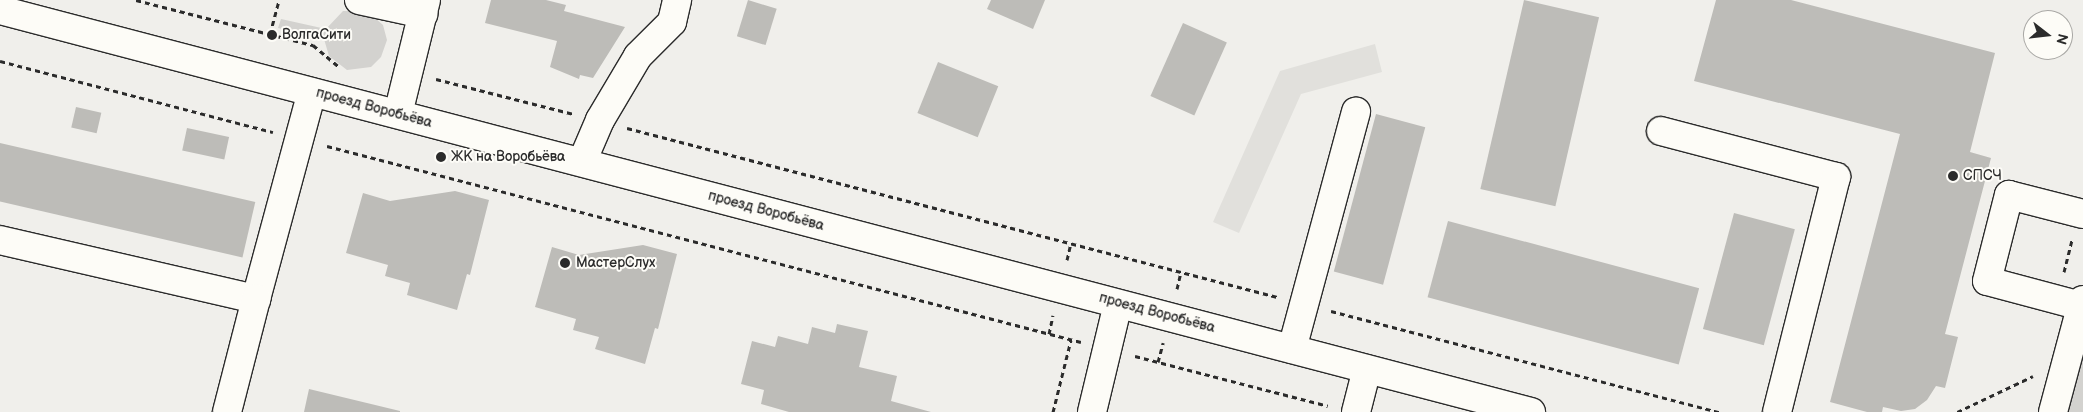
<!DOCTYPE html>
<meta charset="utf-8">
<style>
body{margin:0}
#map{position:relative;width:2083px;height:412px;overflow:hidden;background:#f0efeb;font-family:"Balsamiq Sans",sans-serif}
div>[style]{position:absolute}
.built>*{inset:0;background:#e1e0dc}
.green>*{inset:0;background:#d3d2cf}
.building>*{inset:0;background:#bdbcb8;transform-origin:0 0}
.path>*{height:3px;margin-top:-1.5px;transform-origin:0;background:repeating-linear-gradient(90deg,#2b2b2b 0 5px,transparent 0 9px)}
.roads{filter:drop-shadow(1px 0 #2b2b2b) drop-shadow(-1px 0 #2b2b2b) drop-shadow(0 1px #2b2b2b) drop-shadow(0 -1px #2b2b2b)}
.minor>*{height:28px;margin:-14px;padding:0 14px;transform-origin:14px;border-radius:14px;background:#fdfcf7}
.major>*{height:28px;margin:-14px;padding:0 14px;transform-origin:14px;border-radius:14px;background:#fdfcf7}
.dots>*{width:14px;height:14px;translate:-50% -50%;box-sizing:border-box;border:2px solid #fdfcf7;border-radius:50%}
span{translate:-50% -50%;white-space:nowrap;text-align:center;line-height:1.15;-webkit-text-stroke:4px #fdfcf7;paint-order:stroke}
.poi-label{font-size:14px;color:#2b2b2b}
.left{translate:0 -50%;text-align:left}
.street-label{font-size:14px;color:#2b2b2b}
.north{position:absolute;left:2023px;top:10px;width:50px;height:50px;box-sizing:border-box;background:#fdfcf7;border:1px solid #a9a8a5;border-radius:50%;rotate:106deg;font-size:14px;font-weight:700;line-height:20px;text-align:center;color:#2b2b2b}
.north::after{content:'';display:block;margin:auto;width:18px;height:22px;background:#2b2b2b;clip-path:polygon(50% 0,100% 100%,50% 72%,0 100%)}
</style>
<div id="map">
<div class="built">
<div style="clip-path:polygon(1375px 44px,1382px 72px,1301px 94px,1239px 233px,1213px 222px,1280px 71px)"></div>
</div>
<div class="green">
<div style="clip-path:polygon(343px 11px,367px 11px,383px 25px,387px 40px,381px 57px,371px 67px,347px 70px,329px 56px,324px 39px,278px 28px,281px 19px,326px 29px)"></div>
<div style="clip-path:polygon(2083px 357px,2083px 412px,2067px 412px,2081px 361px)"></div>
</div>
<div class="building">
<div style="clip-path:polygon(491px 0,546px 0,566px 5px,564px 11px,625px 27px,593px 78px,580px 75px,579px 79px,550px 67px,557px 41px,485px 23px)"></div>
<div style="left:748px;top:0;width:30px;height:38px;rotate:17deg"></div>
<div style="clip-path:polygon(991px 0,1045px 0,1033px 29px,987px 9px)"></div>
<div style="left:1524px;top:0;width:77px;height:194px;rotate:13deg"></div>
<div style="clip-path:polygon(1716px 0,1791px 0,1995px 53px,1970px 152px,1991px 158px,1945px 334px,1958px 337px,1945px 388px,1936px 386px,1927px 400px,1915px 409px,1901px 411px,1883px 407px,1882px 412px,1867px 412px,1830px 402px,1900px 134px,1694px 81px)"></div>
<div style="left:1183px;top:23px;width:48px;height:80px;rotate:24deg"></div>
<div style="left:938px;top:62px;width:65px;height:55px;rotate:22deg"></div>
<div style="left:76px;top:107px;width:26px;height:21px;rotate:13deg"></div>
<div style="left:1376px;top:114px;width:51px;height:163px;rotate:15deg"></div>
<div style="left:187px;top:128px;width:43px;height:23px;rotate:12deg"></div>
<div style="left:0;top:143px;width:262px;height:57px;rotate:13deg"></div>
<div style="clip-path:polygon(455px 191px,489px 200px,470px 275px,467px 274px,457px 310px,407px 295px,410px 283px,385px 276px,388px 265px,346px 253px,363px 193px,390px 201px)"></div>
<div style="left:1734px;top:213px;width:63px;height:120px;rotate:15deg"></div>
<div style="left:1448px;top:221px;width:260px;height:79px;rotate:15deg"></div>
<div style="clip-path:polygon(643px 245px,677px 254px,658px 329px,655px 328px,645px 364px,595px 349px,599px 337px,573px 330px,576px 319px,535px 307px,552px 247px,579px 255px)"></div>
<div style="clip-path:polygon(837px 324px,868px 331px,859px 367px,897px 376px,891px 401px,931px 412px,789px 412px,761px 404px,764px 390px,741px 384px,752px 341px,775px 347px,778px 336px,808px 344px,812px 327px,835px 333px)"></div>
<div style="clip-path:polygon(309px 389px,400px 411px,400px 412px,304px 412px)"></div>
</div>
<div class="path">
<div style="left:136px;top:0;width:183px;rotate:14.3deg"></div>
<div style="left:313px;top:45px;width:35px;rotate:40deg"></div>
<div style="left:270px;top:34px;width:35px;rotate:-75deg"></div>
<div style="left:0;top:61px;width:282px;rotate:14.6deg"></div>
<div style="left:436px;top:79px;width:141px;rotate:14.3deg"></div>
<div style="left:627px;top:128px;width:672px;rotate:14.57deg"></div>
<div style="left:327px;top:146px;width:779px;rotate:14.57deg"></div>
<div style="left:1067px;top:260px;width:17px;rotate:-77deg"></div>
<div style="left:2064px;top:272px;width:34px;rotate:-76deg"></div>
<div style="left:1177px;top:289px;width:17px;rotate:-77deg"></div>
<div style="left:1331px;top:311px;width:402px;rotate:14.6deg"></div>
<div style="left:1049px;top:334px;width:19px;rotate:-78deg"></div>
<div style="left:1135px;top:356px;width:199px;rotate:14.5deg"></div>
<div style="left:1158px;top:362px;width:20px;rotate:-75deg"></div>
<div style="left:1053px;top:412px;width:74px;rotate:-76deg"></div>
<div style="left:1957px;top:412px;width:84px;rotate:-25.3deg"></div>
</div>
<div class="roads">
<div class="minor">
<div style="left:359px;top:0;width:66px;rotate:12.3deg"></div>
<div style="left:398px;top:114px;width:117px;rotate:-76.2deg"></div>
<div style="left:1661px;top:131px;width:181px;rotate:14.7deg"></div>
<div style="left:1836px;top:177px;width:242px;rotate:104.1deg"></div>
<div style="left:582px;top:162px;width:46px;rotate:-66.8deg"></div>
<div style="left:600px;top:120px;width:74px;rotate:-59.3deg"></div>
<div style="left:638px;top:56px;width:48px;rotate:-45deg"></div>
<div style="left:672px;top:22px;width:23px;rotate:-77deg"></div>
<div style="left:0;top:240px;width:263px;rotate:13deg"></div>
<div style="left:256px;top:299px;width:214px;rotate:-74.9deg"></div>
<div style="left:2081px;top:306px;width:97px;rotate:-165.1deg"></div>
<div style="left:1987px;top:281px;width:89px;rotate:-75.7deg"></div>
<div style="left:2009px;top:195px;width:76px;rotate:14.4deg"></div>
<div style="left:1292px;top:349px;width:246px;rotate:-74.9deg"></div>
<div style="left:227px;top:412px;width:117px;rotate:-75.6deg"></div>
<div style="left:1092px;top:412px;width:111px;rotate:-76.5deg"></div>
<div style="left:1356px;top:412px;width:44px;rotate:-75.7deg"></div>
</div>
<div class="major">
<div style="left:0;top:10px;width:1583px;rotate:14.71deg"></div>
<div style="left:2053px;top:412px;width:116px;rotate:-75deg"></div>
</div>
</div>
<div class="dots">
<div style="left:272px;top:35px;background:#2b2b2b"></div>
<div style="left:441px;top:157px;background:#2b2b2b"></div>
<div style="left:1953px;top:176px;background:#2b2b2b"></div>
<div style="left:565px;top:263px;background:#2b2b2b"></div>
</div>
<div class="poi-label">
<span class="left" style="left:282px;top:35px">ВолгаСити</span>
<span class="left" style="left:451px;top:157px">ЖК на Воробьёва</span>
<span class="left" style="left:1963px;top:176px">СПСЧ</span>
<span class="left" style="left:576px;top:263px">МастерСлух</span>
</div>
<div class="street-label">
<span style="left:374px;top:108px;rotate:15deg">проезд Воробьёва</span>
<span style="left:766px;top:211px;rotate:15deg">проезд Воробьёва</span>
<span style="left:1157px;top:313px;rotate:15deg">проезд Воробьёва</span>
</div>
<div class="north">N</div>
</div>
